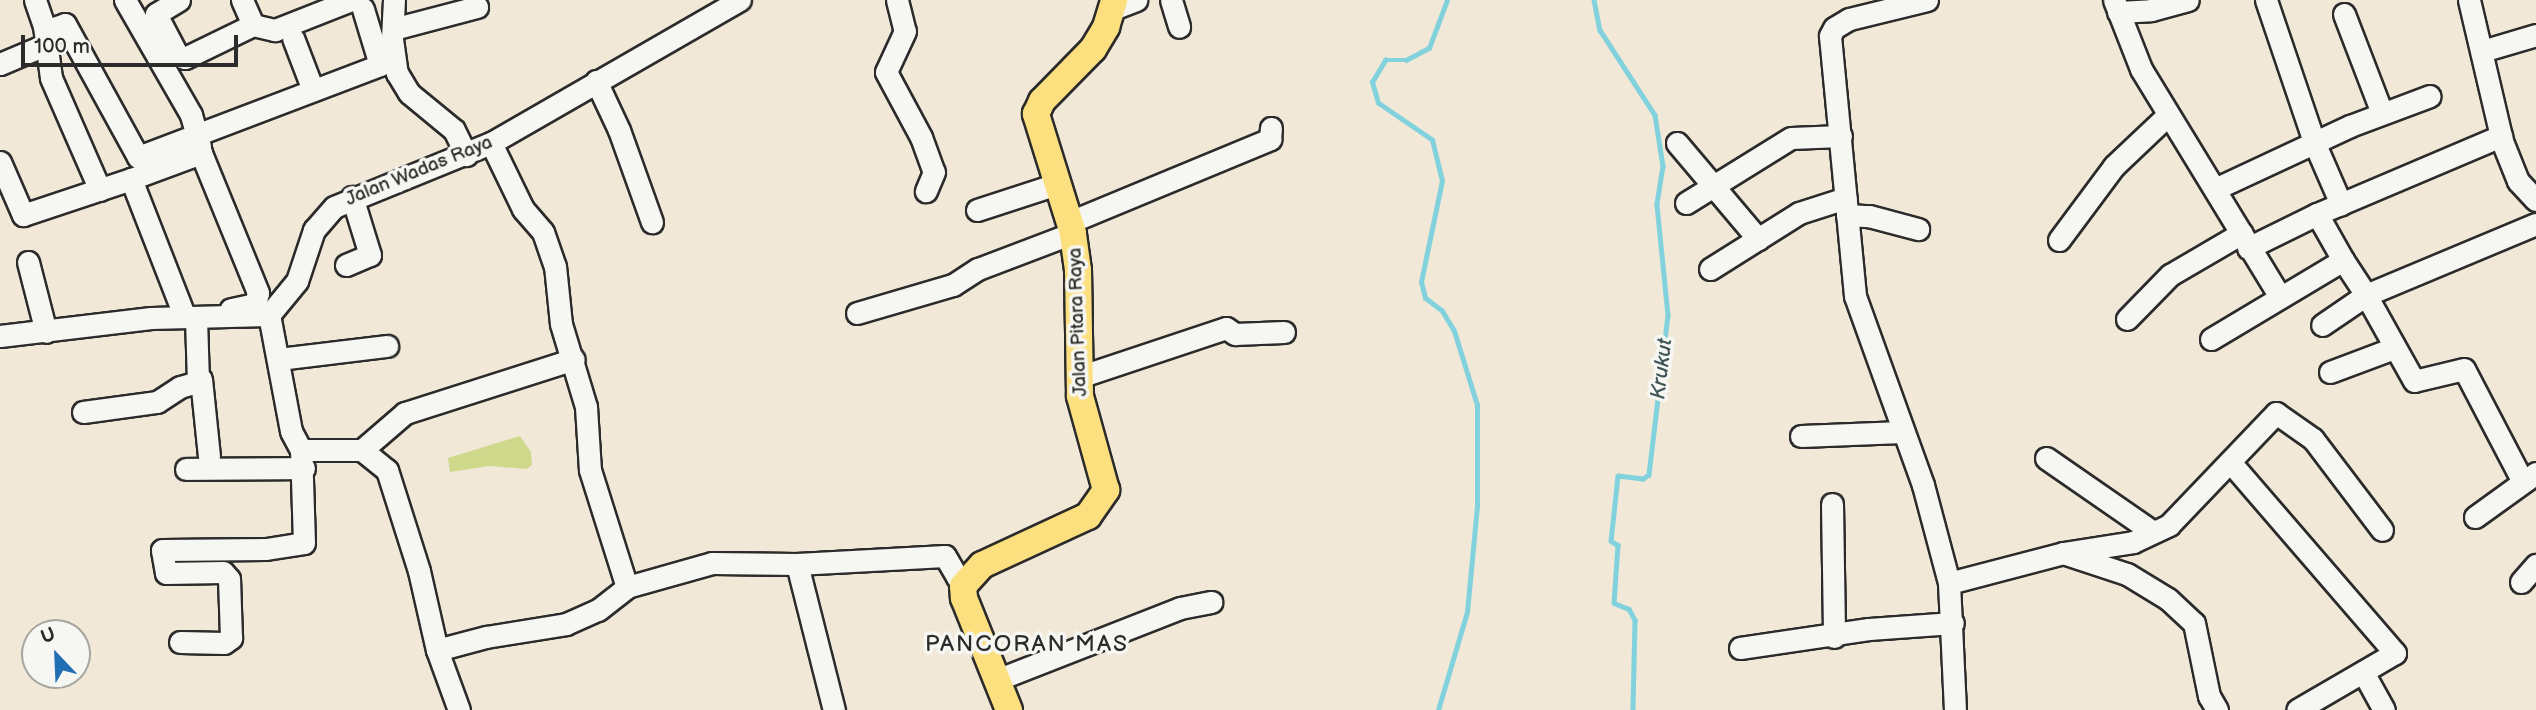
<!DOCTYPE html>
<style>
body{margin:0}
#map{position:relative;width:2536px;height:710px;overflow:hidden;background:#f1e8d7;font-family:"Balsamiq Sans",sans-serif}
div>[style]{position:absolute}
.green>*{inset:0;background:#ced98c}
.stream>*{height:4.5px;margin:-2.25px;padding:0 2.25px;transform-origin:2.25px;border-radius:2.25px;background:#82d2de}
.roads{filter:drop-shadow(2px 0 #2b2b2b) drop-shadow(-2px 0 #2b2b2b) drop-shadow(0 2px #2b2b2b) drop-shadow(0 -2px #2b2b2b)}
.minor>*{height:21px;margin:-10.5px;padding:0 10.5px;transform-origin:10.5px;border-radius:10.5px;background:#f6f6f2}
.major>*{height:26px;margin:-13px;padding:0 13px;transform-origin:13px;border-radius:13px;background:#fce080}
span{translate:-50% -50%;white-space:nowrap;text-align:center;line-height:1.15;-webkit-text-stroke:7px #f6f6f2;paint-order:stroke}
.street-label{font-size:19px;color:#2b2b2b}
.water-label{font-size:21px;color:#415558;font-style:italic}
.quarter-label{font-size:23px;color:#2b2b2b;letter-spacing:2px}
.north{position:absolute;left:21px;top:619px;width:70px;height:70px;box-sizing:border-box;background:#f6f6f2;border:2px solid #a5a5a2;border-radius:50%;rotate:337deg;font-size:19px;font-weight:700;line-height:28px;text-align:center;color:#2b2b2b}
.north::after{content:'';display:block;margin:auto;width:24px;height:32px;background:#1f6fb2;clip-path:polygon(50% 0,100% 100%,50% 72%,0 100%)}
.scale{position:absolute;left:21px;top:35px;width:217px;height:32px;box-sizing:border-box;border:4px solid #2b2b2b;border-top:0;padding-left:9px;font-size:21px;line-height:24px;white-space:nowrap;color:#2b2b2b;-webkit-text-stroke:5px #f6f6f2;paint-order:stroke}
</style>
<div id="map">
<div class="green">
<div style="clip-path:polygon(520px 436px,531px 452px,532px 465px,527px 469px,489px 466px,450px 472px,448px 458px)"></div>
</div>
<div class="stream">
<div style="left:1594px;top:0;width:31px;rotate:79deg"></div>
<div style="left:1600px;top:30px;width:101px;rotate:57.1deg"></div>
<div style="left:1655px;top:115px;width:52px;rotate:81.1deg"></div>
<div style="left:1663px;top:166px;width:39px;rotate:99deg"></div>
<div style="left:1657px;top:205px;width:111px;rotate:84.3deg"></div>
<div style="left:1668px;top:315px;width:161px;rotate:96.8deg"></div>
<div style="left:1649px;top:475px;width:7px;rotate:146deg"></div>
<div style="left:1643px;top:479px;width:25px;rotate:-173deg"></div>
<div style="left:1618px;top:476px;width:65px;rotate:96.1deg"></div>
<div style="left:1611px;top:541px;width:8px;rotate:30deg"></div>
<div style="left:1618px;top:545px;width:58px;rotate:93.9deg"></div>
<div style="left:1614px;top:603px;width:16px;rotate:22deg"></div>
<div style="left:1629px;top:609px;width:13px;rotate:61deg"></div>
<div style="left:1635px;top:620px;width:90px;rotate:91.3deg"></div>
<div style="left:1438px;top:710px;width:102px;rotate:-73.5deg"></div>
<div style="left:1467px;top:612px;width:106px;rotate:-84.6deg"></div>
<div style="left:1477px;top:506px;width:101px;rotate:-90deg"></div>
<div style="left:1477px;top:405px;width:77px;rotate:-107.3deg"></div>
<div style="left:1454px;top:331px;width:23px;rotate:-121deg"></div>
<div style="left:1442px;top:311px;width:21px;rotate:-143deg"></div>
<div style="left:1425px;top:298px;width:16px;rotate:-104deg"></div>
<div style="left:1421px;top:282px;width:103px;rotate:-78.3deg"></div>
<div style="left:1442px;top:181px;width:42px;rotate:-103.7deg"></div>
<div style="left:1432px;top:140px;width:65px;rotate:-145.6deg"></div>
<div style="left:1378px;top:103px;width:22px;rotate:-106deg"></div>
<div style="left:1372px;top:82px;width:26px;rotate:-59deg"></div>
<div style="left:1385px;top:60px;width:21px"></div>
<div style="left:1406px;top:60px;width:26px;rotate:-28deg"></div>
<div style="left:1429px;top:48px;width:51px;rotate:-69.4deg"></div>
</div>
<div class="roads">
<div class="minor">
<div style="left:35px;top:0;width:28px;rotate:71deg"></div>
<div style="left:44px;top:26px;width:52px;rotate:82.3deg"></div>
<div style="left:51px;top:78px;width:122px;rotate:66.4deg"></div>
<div style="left:125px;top:0;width:133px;rotate:60.1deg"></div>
<div style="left:191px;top:115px;width:33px;rotate:74deg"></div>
<div style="left:179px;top:0;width:27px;rotate:149deg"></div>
<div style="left:156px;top:14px;width:47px;rotate:62.4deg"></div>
<div style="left:178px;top:56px;width:7px;rotate:16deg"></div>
<div style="left:185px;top:58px;width:76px;rotate:-25.9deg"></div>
<div style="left:253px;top:25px;width:23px;rotate:13deg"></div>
<div style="left:275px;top:30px;width:82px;rotate:-21.5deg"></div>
<div style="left:242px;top:0;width:27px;rotate:66deg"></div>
<div style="left:394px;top:0;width:39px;rotate:93deg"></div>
<div style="left:392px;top:39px;width:34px;rotate:82deg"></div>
<div style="left:397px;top:73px;width:23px;rotate:59deg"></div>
<div style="left:409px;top:93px;width:58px;rotate:39.4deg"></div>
<div style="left:454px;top:130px;width:28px;rotate:64deg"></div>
<div style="left:897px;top:0;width:32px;rotate:76deg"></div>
<div style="left:905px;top:31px;width:45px;rotate:114.9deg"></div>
<div style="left:886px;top:72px;width:74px;rotate:61.7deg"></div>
<div style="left:921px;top:137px;width:37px;rotate:70deg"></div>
<div style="left:934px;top:172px;width:21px;rotate:113deg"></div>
<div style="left:1171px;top:0;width:28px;rotate:73deg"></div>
<div style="left:1927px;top:0;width:80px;rotate:166.3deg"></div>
<div style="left:1849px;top:19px;width:17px;rotate:149deg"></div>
<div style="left:1834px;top:28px;width:9px;rotate:117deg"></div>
<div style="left:1830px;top:36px;width:261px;rotate:84.5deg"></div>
<div style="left:1855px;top:296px;width:201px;rotate:70.2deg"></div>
<div style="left:1923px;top:485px;width:101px;rotate:75.1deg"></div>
<div style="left:1949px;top:583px;width:127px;rotate:87.3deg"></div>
<div style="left:2114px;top:0;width:74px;rotate:68.6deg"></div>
<div style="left:2141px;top:69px;width:265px;rotate:58.6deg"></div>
<div style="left:2266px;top:0;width:150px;rotate:71.3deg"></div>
<div style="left:2314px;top:142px;width:68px;rotate:66.5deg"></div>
<div style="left:2469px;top:0;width:145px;rotate:76.8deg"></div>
<div style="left:2502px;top:141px;width:43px;rotate:68.2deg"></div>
<div style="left:2518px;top:181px;width:26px;rotate:47deg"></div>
<div style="left:1113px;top:9px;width:25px;rotate:-21deg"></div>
<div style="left:2118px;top:12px;width:33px;rotate:-3deg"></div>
<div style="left:2151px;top:10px;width:38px;rotate:-15deg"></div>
<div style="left:2344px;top:14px;width:106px;rotate:69deg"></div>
<div style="left:393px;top:29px;width:87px;rotate:-14.7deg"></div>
<div style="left:45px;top:31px;width:21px;rotate:-19deg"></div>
<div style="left:65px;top:24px;width:152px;rotate:61.2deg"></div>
<div style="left:138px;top:157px;width:259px;rotate:-20.8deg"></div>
<div style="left:380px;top:65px;width:59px;rotate:-106.9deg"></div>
<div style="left:293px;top:38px;width:56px;rotate:69deg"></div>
<div style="left:2482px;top:51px;width:56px;rotate:-16.5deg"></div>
<div style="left:0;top:64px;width:49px;rotate:-22.9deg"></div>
<div style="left:596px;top:81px;width:54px;rotate:64.9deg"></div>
<div style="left:619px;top:130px;width:98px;rotate:70.3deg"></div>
<div style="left:491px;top:143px;width:73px;rotate:64.1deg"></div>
<div style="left:523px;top:209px;width:30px;rotate:49deg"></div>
<div style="left:543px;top:232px;width:36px;rotate:71deg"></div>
<div style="left:555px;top:266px;width:58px;rotate:84.1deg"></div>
<div style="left:561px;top:324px;width:87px;rotate:73.2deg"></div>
<div style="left:586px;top:407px;width:63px;rotate:86.4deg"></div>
<div style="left:590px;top:470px;width:123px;rotate:72.5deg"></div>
<div style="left:1677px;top:143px;width:126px;rotate:49.8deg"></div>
<div style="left:0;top:162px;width:58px;rotate:66.5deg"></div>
<div style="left:23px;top:215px;width:114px;rotate:-18.4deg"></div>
<div style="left:131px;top:179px;width:141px;rotate:68.7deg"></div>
<div style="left:131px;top:179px;width:75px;rotate:-20.4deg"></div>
<div style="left:201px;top:153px;width:151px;rotate:67.8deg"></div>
<div style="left:258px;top:293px;width:11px;rotate:105deg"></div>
<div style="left:255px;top:304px;width:25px;rotate:168deg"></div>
<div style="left:2217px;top:188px;width:147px;rotate:-25deg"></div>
<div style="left:2350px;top:126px;width:85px;rotate:-20.6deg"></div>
<div style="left:1686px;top:203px;width:123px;rotate:-31.8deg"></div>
<div style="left:1791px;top:138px;width:50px;rotate:-2.3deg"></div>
<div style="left:977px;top:210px;width:84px;rotate:-18deg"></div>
<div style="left:2317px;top:214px;width:53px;rotate:60.5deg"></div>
<div style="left:1847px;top:215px;width:22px;rotate:3deg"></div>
<div style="left:1869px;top:216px;width:51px;rotate:14.9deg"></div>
<div style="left:1070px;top:222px;width:217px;rotate:-22.5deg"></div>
<div style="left:1270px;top:139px;width:11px;rotate:-85deg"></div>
<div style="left:2059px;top:240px;width:92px;rotate:-53.4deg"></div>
<div style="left:2114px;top:166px;width:74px;rotate:-43.4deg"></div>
<div style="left:2248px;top:248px;width:77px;rotate:-26.2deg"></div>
<div style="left:2317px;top:214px;width:200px;rotate:-23deg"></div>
<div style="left:28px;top:262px;width:72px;rotate:75.6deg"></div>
<div style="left:346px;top:265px;width:26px;rotate:-23deg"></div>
<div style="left:370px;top:255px;width:61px;rotate:-107.2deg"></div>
<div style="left:1710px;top:269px;width:105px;rotate:-32.2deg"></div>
<div style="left:1799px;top:213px;width:49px;rotate:-17.7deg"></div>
<div style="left:857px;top:313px;width:100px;rotate:-16.3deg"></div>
<div style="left:953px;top:285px;width:30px;rotate:-33deg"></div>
<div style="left:978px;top:269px;width:102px;rotate:-20.8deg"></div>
<div style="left:2127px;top:319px;width:62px;rotate:-45.7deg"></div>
<div style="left:2170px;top:275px;width:83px;rotate:-30.3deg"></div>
<div style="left:0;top:336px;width:152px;rotate:-6.8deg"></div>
<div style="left:151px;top:318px;width:118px;rotate:-1.5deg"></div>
<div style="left:269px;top:315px;width:44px;rotate:-50.5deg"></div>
<div style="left:297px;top:281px;width:54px;rotate:-71.6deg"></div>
<div style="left:314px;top:230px;width:30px;rotate:-49deg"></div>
<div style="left:334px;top:207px;width:170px;rotate:-22.2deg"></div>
<div style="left:491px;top:143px;width:287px;rotate:-29.9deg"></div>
<div style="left:2211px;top:339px;width:154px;rotate:-30.9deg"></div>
<div style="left:2343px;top:260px;width:42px;rotate:56.7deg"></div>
<div style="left:2366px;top:295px;width:53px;rotate:145.7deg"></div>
<div style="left:279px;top:359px;width:109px;rotate:-6.9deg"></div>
<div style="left:2330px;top:372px;width:68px;rotate:-20.6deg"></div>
<div style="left:1079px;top:377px;width:155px;rotate:-18.4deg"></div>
<div style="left:1226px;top:328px;width:11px;rotate:34deg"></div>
<div style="left:1235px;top:334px;width:49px;rotate:-2.3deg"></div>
<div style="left:201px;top:379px;width:78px;rotate:84.1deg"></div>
<div style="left:83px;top:412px;width:75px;rotate:-7.7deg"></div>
<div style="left:157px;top:402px;width:27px;rotate:-33deg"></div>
<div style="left:180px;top:387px;width:19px;rotate:-16deg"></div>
<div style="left:198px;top:382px;width:64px;rotate:-91.8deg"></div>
<div style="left:1801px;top:436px;width:101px;rotate:-2.3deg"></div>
<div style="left:301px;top:450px;width:61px"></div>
<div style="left:362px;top:450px;width:32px;rotate:39deg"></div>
<div style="left:387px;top:470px;width:106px;rotate:72.4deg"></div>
<div style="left:419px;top:571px;width:81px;rotate:77.2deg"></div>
<div style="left:437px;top:650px;width:64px;rotate:69.9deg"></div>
<div style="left:362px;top:450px;width:57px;rotate:-40.7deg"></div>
<div style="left:405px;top:413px;width:177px;rotate:-17.7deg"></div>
<div style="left:2046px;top:458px;width:130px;rotate:34.7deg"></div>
<div style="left:2231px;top:463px;width:251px;rotate:49.2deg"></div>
<div style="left:2395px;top:653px;width:113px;rotate:149.8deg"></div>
<div style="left:186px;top:469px;width:118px;rotate:-0.5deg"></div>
<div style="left:2523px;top:482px;width:127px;rotate:-117.6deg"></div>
<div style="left:2464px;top:369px;width:51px;rotate:166.5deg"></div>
<div style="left:2414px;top:381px;width:98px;rotate:-119.2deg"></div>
<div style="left:2366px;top:295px;width:184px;rotate:-22.7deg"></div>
<div style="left:1832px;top:504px;width:133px;rotate:89.1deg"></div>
<div style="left:2475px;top:517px;width:75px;rotate:-35.8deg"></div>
<div style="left:2063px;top:553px;width:71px;rotate:-8.9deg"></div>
<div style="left:2133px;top:542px;width:40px;rotate:-25deg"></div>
<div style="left:2169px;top:525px;width:155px;rotate:-46.3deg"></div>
<div style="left:2276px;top:413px;width:45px;rotate:35.1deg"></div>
<div style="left:2313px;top:439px;width:114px;rotate:52.8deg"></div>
<div style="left:797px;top:564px;width:151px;rotate:75.8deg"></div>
<div style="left:2521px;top:582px;width:23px;rotate:-49deg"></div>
<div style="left:1949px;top:583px;width:118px;rotate:-14.7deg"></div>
<div style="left:2063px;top:553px;width:67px;rotate:18.2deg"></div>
<div style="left:2127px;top:574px;width:48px;rotate:31.4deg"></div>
<div style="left:2168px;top:599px;width:35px;rotate:43deg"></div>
<div style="left:2194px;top:623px;width:75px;rotate:78.4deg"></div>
<div style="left:2209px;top:696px;width:16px;rotate:60deg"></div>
<div style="left:180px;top:642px;width:44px;rotate:1.3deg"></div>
<div style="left:224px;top:643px;width:9px;rotate:-36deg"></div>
<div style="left:231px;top:638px;width:59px;rotate:-91.9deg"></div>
<div style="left:229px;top:579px;width:9px;rotate:-131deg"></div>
<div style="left:223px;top:572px;width:57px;rotate:179deg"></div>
<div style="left:166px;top:573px;width:23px;rotate:-100deg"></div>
<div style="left:162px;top:550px;width:104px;rotate:-0.6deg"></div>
<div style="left:266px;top:549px;width:38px;rotate:-9deg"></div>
<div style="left:304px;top:543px;width:93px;rotate:-91.8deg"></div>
<div style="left:301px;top:450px;width:21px;rotate:-118deg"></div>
<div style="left:291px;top:431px;width:118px;rotate:-100.7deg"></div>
<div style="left:1740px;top:648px;width:130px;rotate:-8.4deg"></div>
<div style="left:1869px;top:629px;width:84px;rotate:-4.1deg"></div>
<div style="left:437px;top:650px;width:51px;rotate:-14.9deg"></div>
<div style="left:486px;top:637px;width:81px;rotate:-9.2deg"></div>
<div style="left:566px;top:624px;width:35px;rotate:-24deg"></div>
<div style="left:598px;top:610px;width:37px;rotate:-38deg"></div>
<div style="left:627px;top:587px;width:88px;rotate:-15.8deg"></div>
<div style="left:712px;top:563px;width:85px;rotate:0.7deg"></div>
<div style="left:797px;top:564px;width:148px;rotate:-3.1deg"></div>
<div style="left:945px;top:556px;width:24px;rotate:60deg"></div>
<div style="left:957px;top:577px;width:9px;rotate:32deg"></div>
<div style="left:2363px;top:672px;width:43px;rotate:61.1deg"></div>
<div style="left:999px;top:679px;width:194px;rotate:-21.4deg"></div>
<div style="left:1180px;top:608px;width:32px;rotate:-11deg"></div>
</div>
<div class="major">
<div style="left:1009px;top:710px;width:121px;rotate:-111.9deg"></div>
<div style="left:964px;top:598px;width:12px;rotate:-95deg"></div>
<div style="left:963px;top:586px;width:28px;rotate:-48deg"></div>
<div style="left:982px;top:565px;width:117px;rotate:-24.8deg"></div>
<div style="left:1088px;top:516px;width:32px;rotate:-55deg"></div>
<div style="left:1106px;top:490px;width:98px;rotate:-105.5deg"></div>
<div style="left:1080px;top:396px;width:126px;rotate:-90.9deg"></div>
<div style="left:1078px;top:270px;width:37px;rotate:-98deg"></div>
<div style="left:1073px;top:233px;width:125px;rotate:-107.3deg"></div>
<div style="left:1036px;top:114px;width:14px;rotate:-65deg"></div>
<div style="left:1042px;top:101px;width:73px;rotate:-45.6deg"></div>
<div style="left:1093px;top:49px;width:26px;rotate:-59deg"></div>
<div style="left:1106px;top:27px;width:28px;rotate:-73deg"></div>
</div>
</div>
<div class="street-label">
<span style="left:419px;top:171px;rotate:-22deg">Jalan Wadas Raya</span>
<span style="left:1078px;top:322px;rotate:-92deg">Jalan Pitara Raya</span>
</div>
<div class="water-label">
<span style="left:1662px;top:369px;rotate:-83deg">Krukut</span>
</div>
<div class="quarter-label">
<span style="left:1027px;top:644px">PANCORAN MAS</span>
</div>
<div class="north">U</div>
<div class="scale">100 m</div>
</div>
